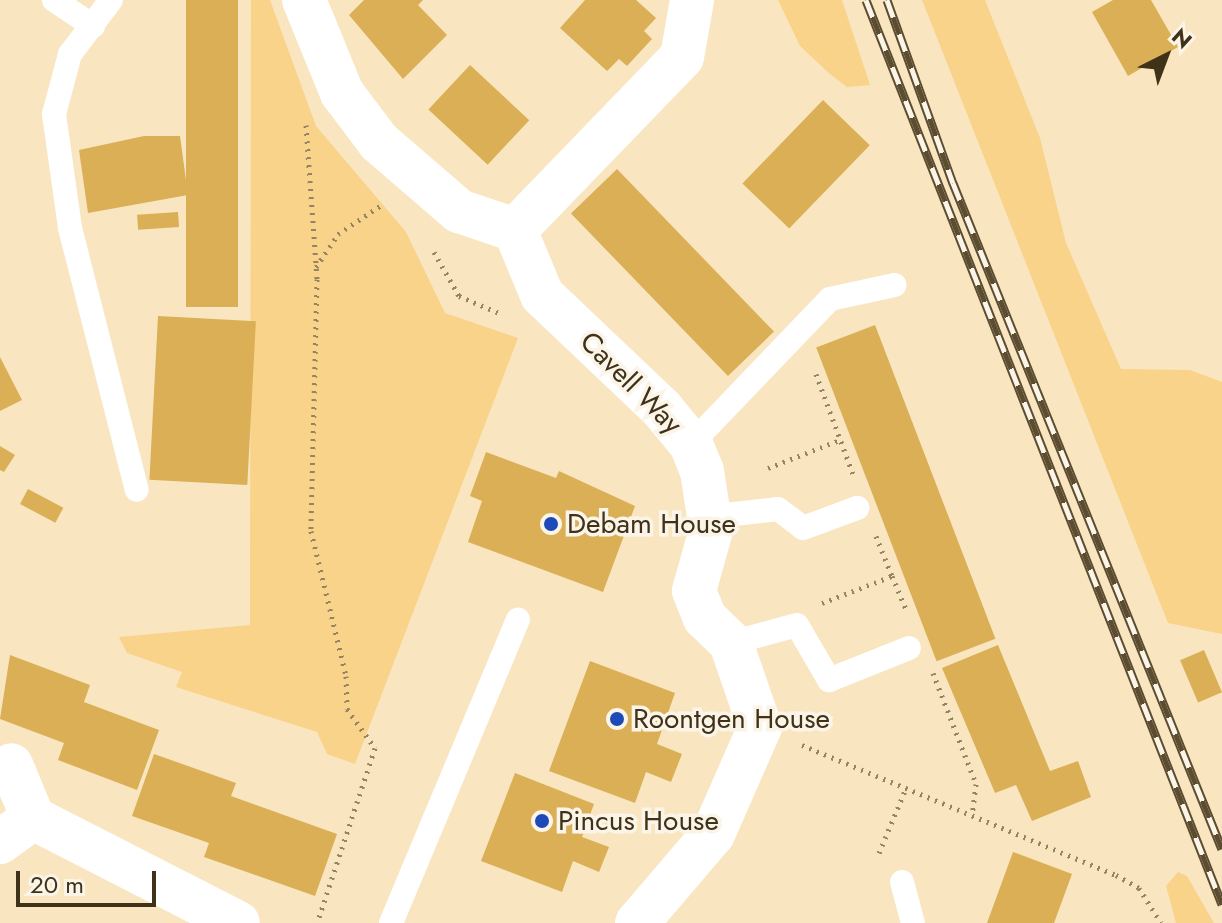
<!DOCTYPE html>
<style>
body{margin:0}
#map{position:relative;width:1222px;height:923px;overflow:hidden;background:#f9e6c0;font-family:Jost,sans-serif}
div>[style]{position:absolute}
.green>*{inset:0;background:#f8d389}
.building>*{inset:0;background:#daaf55;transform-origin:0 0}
.path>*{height:5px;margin-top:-2.5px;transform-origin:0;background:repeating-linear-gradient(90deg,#948464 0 2px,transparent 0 8px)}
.lane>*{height:24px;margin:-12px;padding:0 12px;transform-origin:12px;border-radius:12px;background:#fff}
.street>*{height:44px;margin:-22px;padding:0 22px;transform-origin:22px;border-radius:22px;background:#fff}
.rail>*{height:9px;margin-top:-4.5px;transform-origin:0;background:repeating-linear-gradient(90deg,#fbf4e8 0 18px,#5c4d31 0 36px);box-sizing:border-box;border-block:2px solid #5c4d31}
.dots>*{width:22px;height:22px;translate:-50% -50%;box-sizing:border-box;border:4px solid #fbf4e8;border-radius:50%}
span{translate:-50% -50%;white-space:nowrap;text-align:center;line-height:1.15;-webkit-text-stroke:7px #fbf4e8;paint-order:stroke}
.street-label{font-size:28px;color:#403218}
.poi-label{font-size:28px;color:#403218}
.left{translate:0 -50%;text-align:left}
.north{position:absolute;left:1126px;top:16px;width:80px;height:80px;-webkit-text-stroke:6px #fbf4e8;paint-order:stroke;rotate:42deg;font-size:22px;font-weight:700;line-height:32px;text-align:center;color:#403218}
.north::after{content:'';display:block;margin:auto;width:28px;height:36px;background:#403218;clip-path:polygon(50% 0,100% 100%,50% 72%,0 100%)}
.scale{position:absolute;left:16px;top:871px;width:140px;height:36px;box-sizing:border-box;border:4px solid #403218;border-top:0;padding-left:10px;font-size:24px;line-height:28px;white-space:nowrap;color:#403218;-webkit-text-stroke:6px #fbf4e8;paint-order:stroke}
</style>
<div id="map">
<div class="green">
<div style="clip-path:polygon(251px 0,270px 0,316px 126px,406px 232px,445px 313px,518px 338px,355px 764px,327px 754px,317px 732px,176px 687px,182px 672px,127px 653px,119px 637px,250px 625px)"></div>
<div style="clip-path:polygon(778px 0,842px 0,870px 85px,847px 87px,830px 74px,800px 46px)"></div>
<div style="clip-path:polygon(922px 0,985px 0,1040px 138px,1066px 243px,1121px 369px,1190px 370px,1222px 382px,1222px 634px,1168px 623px)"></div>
<div style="clip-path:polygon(1178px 872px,1187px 876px,1214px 923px,1176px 923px,1166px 886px)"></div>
</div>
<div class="building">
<div style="left:186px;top:0;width:52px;height:307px"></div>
<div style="clip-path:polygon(364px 0,423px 0,418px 5px,447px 35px,403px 79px,349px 15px)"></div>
<div style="clip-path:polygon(585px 0,636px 0,656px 18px,644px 31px,652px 39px,627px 66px,619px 59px,607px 71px,560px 28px)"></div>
<div style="clip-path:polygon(1113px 0,1151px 0,1178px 47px,1128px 76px,1092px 12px)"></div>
<div style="left:470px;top:65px;width:81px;height:61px;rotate:43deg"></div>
<div style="left:823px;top:100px;width:65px;height:116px;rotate:44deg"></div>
<div style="clip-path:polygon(144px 136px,180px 136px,188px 195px,88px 213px,79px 150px)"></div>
<div style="left:617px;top:169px;width:226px;height:64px;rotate:46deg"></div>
<div style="left:178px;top:212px;width:15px;height:41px;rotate:86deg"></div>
<div style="left:158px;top:316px;width:98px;height:164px;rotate:3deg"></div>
<div style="left:875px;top:325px;width:336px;height:63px;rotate:69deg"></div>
<div style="clip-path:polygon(0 357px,22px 400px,0 411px)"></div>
<div style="clip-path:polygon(0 446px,15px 455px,4px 472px,0 470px)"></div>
<div style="clip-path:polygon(486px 452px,556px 478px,559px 471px,635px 506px,603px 592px,468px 542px,482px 501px,470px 496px)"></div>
<div style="left:28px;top:489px;width:40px;height:17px;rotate:28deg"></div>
<div style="clip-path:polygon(998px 645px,1050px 771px,1078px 761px,1091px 797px,1032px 821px,1016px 785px,995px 793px,942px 668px)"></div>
<div style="left:1204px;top:650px;width:46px;height:26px;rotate:67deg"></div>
<div style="clip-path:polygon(10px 655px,90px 685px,84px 702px,159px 730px,137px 790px,58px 760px,64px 743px,0 719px)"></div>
<div style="clip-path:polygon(590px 661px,675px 693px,657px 744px,682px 754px,671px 782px,646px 772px,635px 803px,549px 771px)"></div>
<div style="clip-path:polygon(154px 754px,236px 783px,231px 796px,337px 834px,315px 896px,204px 857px,209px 843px,132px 816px)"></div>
<div style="clip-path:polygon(515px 773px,594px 804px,582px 837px,609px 847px,599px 872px,573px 861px,562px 892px,481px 861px)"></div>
<div style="clip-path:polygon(1013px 852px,1072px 874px,1054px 923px,987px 923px)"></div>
</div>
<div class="path">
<div style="left:306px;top:125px;width:154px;rotate:85.9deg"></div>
<div style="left:317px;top:279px;width:252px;rotate:91.4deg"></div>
<div style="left:311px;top:531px;width:149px;rotate:76.4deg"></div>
<div style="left:346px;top:676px;width:33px;rotate:88deg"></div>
<div style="left:347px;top:709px;width:48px;rotate:54.3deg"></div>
<div style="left:375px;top:748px;width:184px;rotate:108.3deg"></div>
<div style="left:434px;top:252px;width:51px;rotate:60.4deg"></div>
<div style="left:459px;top:296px;width:43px;rotate:23deg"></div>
<div style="left:316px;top:267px;width:40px;rotate:-56deg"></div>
<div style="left:338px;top:234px;width:54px;rotate:-33.7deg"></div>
<div style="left:816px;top:374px;width:107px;rotate:69.7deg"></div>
<div style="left:768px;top:468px;width:77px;rotate:-21.3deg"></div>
<div style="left:876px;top:536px;width:43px;rotate:68.2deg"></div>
<div style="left:822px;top:603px;width:75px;rotate:-21.1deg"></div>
<div style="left:892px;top:576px;width:39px;rotate:67deg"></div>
<div style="left:933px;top:673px;width:119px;rotate:68.8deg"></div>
<div style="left:976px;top:784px;width:31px;rotate:97deg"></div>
<div style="left:802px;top:745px;width:340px;rotate:22.5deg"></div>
<div style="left:1116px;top:875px;width:26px;rotate:29deg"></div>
<div style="left:1139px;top:888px;width:41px;rotate:57.8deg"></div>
<div style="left:879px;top:853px;width:70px;rotate:-67.4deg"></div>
</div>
<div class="lane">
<div style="left:54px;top:0;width:47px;rotate:33.7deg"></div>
<div style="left:111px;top:0;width:68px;rotate:127.2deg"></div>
<div style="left:70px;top:54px;width:62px;rotate:104.9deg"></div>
<div style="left:54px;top:114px;width:115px;rotate:82deg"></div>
<div style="left:70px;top:228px;width:270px;rotate:75.7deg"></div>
<div style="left:691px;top:444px;width:201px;rotate:-46.2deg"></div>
<div style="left:830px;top:299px;width:66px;rotate:-12.3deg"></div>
<div style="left:708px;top:517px;width:70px;rotate:-6.5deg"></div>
<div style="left:778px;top:509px;width:31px;rotate:37deg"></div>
<div style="left:803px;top:528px;width:58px;rotate:-20.3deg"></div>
<div style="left:731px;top:643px;width:68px;rotate:-15.3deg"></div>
<div style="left:797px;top:625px;width:64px;rotate:59.8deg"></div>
<div style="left:829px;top:680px;width:86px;rotate:-21.8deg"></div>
<div style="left:902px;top:882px;width:42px;rotate:75deg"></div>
<div style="left:391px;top:923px;width:329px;rotate:-67.3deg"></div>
</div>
<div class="street">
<div style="left:304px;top:0;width:100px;rotate:67.8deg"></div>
<div style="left:342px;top:93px;width:61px;rotate:52.9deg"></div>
<div style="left:379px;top:142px;width:106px;rotate:40.8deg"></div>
<div style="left:459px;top:211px;width:59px;rotate:18.7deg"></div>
<div style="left:515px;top:230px;width:70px;rotate:67.4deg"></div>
<div style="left:542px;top:295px;width:166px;rotate:43.5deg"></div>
<div style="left:662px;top:409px;width:45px;rotate:50.4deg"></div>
<div style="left:691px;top:444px;width:29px;rotate:68deg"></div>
<div style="left:702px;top:471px;width:60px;rotate:81.3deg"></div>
<div style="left:711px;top:530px;width:63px;rotate:105.6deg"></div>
<div style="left:694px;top:591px;width:29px;rotate:68deg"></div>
<div style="left:705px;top:618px;width:36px;rotate:44deg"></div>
<div style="left:731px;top:643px;width:89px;rotate:71deg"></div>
<div style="left:760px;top:727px;width:117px;rotate:113.7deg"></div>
<div style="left:713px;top:834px;width:117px;rotate:130.5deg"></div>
<div style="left:515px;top:230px;width:240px;rotate:-46deg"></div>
<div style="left:682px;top:57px;width:58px;rotate:-80deg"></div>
<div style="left:33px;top:818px;width:230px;rotate:27.1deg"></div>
<div style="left:0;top:842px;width:41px;rotate:-36deg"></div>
<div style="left:33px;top:818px;width:57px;rotate:-112.5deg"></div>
</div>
<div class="rail">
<div style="left:866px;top:0;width:972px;rotate:68.51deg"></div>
<div style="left:887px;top:0;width:195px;rotate:70.2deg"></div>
<div style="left:953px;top:183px;width:718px;rotate:68.01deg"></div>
</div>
<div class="dots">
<div style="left:551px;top:524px;background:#1d4ab8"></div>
<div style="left:617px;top:719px;background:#1d4ab8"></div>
<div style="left:542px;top:821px;background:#1d4ab8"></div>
</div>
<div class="street-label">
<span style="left:631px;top:383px;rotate:45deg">Cavell Way</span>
</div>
<div class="poi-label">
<span class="left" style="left:567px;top:524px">Debam House</span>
<span class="left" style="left:633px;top:719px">Roontgen House</span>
<span class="left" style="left:558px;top:821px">Pincus House</span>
</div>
<div class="north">N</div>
<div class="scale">20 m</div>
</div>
